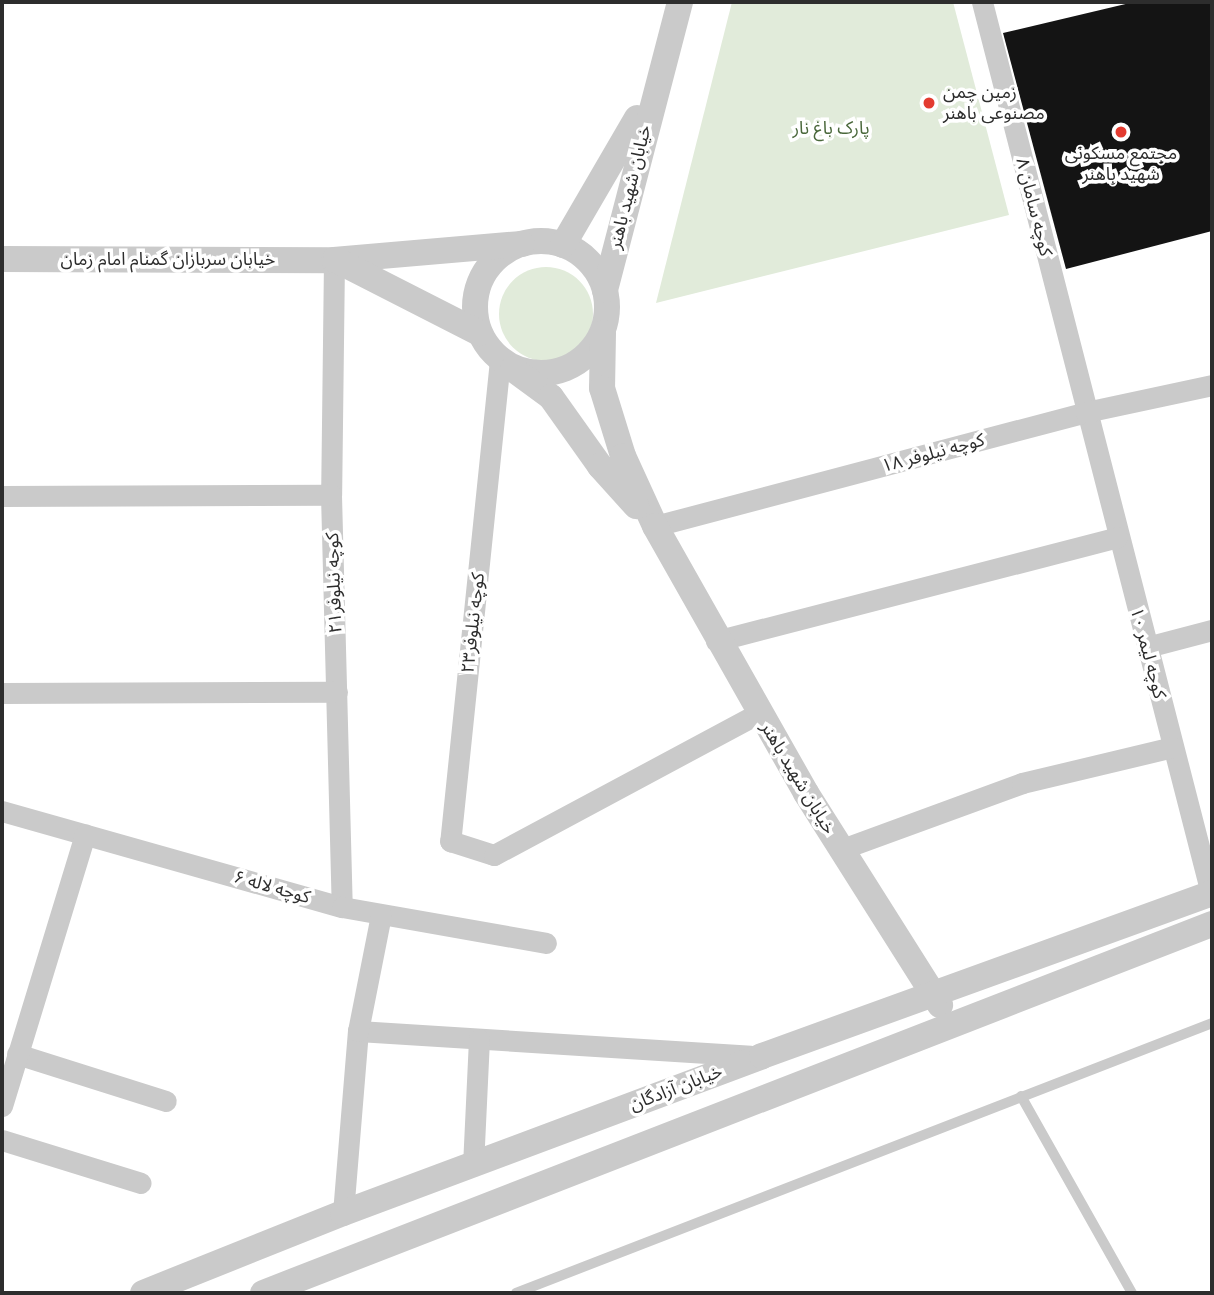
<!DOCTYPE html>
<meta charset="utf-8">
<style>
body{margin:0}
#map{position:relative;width:1214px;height:1295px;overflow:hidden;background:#fff;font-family:Roboto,"Noto Sans Arabic",sans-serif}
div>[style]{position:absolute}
.green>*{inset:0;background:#e1ebda}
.round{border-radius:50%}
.building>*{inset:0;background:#141414}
.service>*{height:10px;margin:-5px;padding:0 5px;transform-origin:5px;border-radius:5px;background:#cacaca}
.minor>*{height:21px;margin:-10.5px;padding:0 10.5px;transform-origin:10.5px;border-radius:10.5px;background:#cacaca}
.tertiary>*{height:26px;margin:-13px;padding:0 13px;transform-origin:13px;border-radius:13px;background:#cacaca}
.tertiary>.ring{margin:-13px;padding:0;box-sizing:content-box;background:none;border:26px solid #cacaca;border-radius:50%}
.dots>*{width:19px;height:19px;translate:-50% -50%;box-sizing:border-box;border:4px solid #fff;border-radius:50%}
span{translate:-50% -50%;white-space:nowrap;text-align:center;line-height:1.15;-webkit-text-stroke:7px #fff;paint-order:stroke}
.poi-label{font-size:18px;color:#2d2d2d}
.left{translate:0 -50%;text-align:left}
.park-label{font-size:18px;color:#4a683b}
.street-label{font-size:18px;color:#2d2d2d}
.frame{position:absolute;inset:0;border:4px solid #2d2d2d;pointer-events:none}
</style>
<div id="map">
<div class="green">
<div style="clip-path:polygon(732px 2px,953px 2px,1009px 215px,656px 303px)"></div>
<div class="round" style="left:499px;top:267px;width:94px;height:94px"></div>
</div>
<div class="building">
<div style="clip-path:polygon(1134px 2px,1212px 2px,1212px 231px,1066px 269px,1003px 33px)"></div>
</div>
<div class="service">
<div style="left:1021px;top:1096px;width:226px;rotate:60.6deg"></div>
<div style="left:516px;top:1293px;width:747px;rotate:-21.2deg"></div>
</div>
<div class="minor">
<div style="left:982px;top:2px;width:920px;rotate:75.59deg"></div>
<div style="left:334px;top:260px;width:235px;rotate:90.7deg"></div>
<div style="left:331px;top:495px;width:412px;rotate:88.5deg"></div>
<div style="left:500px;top:360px;width:484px;rotate:95.9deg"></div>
<div style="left:450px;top:841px;width:46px;rotate:17.7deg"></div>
<div style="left:494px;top:855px;width:301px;rotate:-28.2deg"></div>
<div style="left:2px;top:496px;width:329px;rotate:-0.2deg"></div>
<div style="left:655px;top:526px;width:446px;rotate:-14.8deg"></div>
<div style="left:1086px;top:412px;width:129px;rotate:-12.1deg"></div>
<div style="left:716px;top:641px;width:414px;rotate:-14.5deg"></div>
<div style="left:1147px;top:647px;width:67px;rotate:-14.7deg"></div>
<div style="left:2px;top:693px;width:335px;rotate:-0.2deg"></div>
<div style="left:2px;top:811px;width:353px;rotate:15.8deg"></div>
<div style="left:342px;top:907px;width:207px;rotate:10deg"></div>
<div style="left:842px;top:849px;width:192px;rotate:-20.1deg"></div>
<div style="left:1022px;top:783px;width:155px;rotate:-13.4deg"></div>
<div style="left:358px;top:1031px;width:393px;rotate:3.6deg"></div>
<div style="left:17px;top:1054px;width:156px;rotate:17.5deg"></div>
<div style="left:2px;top:1106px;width:284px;rotate:-73deg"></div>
<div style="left:2px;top:1140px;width:145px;rotate:17.2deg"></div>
<div style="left:473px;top:1166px;width:127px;rotate:-87.3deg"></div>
<div style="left:343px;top:1213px;width:183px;rotate:-85.3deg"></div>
<div style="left:358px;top:1031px;width:118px;rotate:-78.8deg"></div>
</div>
<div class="tertiary">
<div class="ring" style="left:475px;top:241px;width:106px;height:106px"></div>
<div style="left:563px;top:245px;width:147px;rotate:-59.8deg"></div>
<div style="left:2px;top:259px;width:332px;rotate:0.2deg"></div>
<div style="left:334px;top:260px;width:189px;rotate:-4.9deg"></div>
<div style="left:336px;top:260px;width:161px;rotate:27deg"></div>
<div style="left:605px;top:290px;width:298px;rotate:-75.4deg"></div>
<div style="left:603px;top:333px;width:55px;rotate:91deg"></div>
<div style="left:602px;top:388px;width:71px;rotate:72.8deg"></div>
<div style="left:623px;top:456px;width:77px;rotate:65.4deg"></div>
<div style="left:655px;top:526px;width:307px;rotate:60.5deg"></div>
<div style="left:806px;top:793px;width:251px;rotate:57.7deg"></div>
<div style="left:513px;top:369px;width:47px;rotate:36.4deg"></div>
<div style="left:551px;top:397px;width:85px;rotate:54.6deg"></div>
<div style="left:600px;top:466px;width:54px;rotate:48deg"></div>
<div style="left:143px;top:1293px;width:215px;rotate:-21.8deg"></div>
<div style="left:343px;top:1213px;width:447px;rotate:-20.5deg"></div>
<div style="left:762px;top:1056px;width:479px;rotate:-19.9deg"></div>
<div style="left:263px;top:1293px;width:1018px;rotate:-21.25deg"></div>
</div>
<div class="dots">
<div style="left:929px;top:103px;background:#e33b30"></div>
<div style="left:1121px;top:132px;background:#e33b30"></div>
</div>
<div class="poi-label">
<span class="left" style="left:943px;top:103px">زمین چمن<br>مصنوعی باهنر</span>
<span style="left:1121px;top:164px">مجتمع مسکونی<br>شهید باهنر</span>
</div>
<div class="park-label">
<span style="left:831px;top:128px">پارک باغ نار</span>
</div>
<div class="street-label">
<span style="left:630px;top:187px;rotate:-76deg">خیابان شهید باهنر</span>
<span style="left:1034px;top:207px;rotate:76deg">کوچه سامان ۸</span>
<span style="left:168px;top:259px">خیابان سربازان گمنام امام زمان</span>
<span style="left:933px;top:453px;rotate:-15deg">کوچه نیلوفر ۱۸</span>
<span style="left:334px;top:583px;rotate:-92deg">کوچه نیلوفر۲۱</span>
<span style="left:473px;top:623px;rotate:-84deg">کوچه نیلوفر۲۳</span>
<span style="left:1148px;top:653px;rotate:75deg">کوچه لیمر ۱۰</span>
<span style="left:798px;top:778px;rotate:59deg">خیابان شهید باهنر</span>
<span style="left:272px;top:887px;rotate:16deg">کوچه لاله ۶</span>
<span style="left:676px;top:1088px;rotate:-21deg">خیابان آزادگان</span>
</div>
<div class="frame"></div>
</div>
